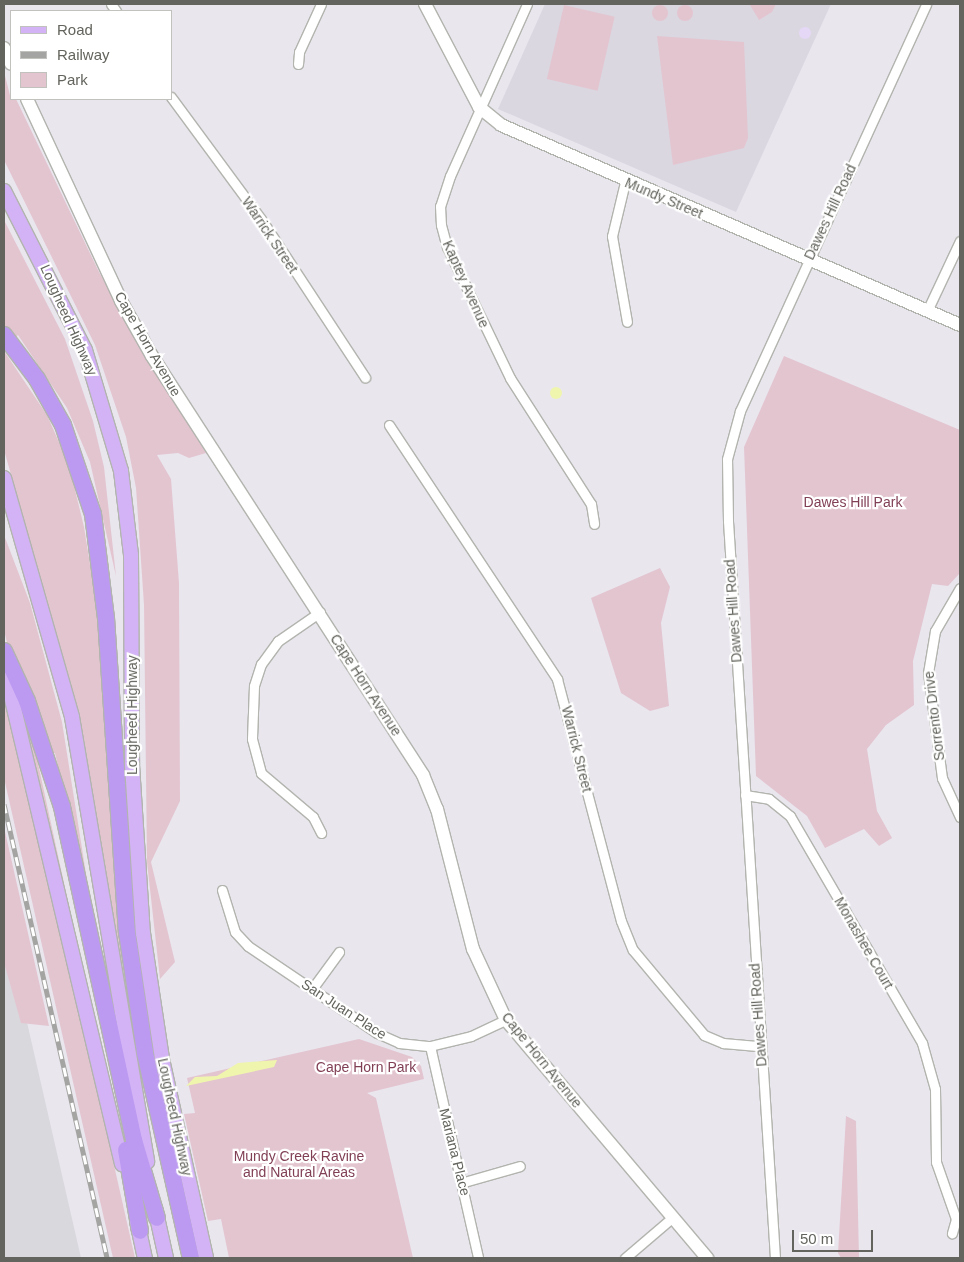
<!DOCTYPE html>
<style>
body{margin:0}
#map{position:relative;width:964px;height:1262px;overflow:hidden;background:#e9e6ee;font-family:Arial,sans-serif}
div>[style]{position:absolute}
.industrial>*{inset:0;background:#d9d8dd}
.education>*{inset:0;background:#dad7e1}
.green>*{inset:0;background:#e3c5d0;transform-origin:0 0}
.round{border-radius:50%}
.sand>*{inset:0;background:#e5d8f6}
.water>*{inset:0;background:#f0f5ae}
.roads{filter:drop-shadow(1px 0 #b2b4ae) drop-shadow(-1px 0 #b2b4ae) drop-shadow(0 1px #b2b4ae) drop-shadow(0 -1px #b2b4ae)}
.street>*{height:9px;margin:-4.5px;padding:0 4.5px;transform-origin:4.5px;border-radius:4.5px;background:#fff}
.secondary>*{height:12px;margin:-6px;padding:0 6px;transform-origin:6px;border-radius:6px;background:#fff}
.primary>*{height:14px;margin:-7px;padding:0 7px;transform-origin:7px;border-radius:7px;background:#d3b3f6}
.highway>*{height:16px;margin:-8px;padding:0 8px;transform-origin:8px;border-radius:8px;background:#bc9af1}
.rail>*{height:5px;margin-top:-2.5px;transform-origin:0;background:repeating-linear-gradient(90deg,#fff 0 9px,#a4a5a2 0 18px);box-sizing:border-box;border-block:1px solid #a4a5a2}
span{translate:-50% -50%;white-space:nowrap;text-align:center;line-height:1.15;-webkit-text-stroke:4.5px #fff;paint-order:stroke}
.street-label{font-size:14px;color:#63645d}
.park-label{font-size:14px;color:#813f54}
.frame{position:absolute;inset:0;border:5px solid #63645d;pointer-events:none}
.legend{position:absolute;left:10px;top:10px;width:162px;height:90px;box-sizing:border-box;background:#fff;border:1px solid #c1c1be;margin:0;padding:6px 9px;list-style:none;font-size:15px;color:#63645d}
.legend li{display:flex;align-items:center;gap:10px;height:25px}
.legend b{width:25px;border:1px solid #c1c1be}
.scale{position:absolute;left:792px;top:1230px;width:81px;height:22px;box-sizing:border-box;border:2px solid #63645d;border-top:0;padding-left:6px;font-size:15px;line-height:18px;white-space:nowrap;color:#63645d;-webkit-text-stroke:4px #fff;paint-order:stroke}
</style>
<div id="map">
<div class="industrial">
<div style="clip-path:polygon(4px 922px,81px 1258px,4px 1258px)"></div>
</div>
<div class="education">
<div style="clip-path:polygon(545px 4px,831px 4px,736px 212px,498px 109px)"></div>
</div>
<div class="green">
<div style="clip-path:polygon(776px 4px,772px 12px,759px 20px,750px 5px)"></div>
<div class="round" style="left:652px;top:5px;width:16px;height:16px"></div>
<div style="left:564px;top:5px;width:52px;height:76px;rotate:13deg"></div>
<div class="round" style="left:677px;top:5px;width:16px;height:16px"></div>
<div style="clip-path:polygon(657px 36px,744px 42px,748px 138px,744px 148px,673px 165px)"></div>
<div style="clip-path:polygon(4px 72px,11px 99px,16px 99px,99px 272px,206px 453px,189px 458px,178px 453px,157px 455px,171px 479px,179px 583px,180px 801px,151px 862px,175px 962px,160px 979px,147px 862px,144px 605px,136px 488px,126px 437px,95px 345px,4px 160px)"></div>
<div style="clip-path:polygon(4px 220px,65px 339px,93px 421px,104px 467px,116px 576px,90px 462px,67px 408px,18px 335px,4px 347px)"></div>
<div style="clip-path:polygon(4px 351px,47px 415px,69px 465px,84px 527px,97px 608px,123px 975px,79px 712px,4px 450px)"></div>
<div style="clip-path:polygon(784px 356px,960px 430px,960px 573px,948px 586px,932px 584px,913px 661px,914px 705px,886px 725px,867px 749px,877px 811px,892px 838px,879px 846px,864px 829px,825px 848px,807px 816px,756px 776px,744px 447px)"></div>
<div style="clip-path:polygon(4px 535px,30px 603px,62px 722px,93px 918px,55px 753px,37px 759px,76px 938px,4px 630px)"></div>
<div style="clip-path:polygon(660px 568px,670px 587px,661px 623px,669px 706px,650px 711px,621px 693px,591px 598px)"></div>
<div style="clip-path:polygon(4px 692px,90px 1059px,135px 1258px,113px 1258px,4px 778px)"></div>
<div style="clip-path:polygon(4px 827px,49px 1026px,21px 1023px,5px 966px)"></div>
<div style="clip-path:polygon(359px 1039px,412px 1057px,421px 1066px,424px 1079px,367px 1093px,376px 1098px,413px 1258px,229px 1258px,221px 1219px,208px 1221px,184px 1114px,195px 1113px,187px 1078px)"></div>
<div style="clip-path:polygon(846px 1116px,856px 1121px,859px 1258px,841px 1258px,838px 1253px)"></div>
</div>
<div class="sand">
<div class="round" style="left:799px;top:27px;width:12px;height:12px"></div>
</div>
<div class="water">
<div class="round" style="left:550px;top:387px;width:12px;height:12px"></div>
<div style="clip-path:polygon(277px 1060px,274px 1067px,186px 1086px,195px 1077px,217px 1076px,238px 1063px)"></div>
</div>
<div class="roads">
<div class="street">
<div style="left:111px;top:4px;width:9px;rotate:54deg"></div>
<div style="left:527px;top:4px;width:188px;rotate:114.1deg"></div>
<div style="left:450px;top:176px;width:32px;rotate:108deg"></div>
<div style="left:440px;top:206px;width:19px;rotate:87deg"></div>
<div style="left:441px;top:225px;width:23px;rotate:75deg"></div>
<div style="left:447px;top:247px;width:145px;rotate:64.3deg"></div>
<div style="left:510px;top:378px;width:150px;rotate:57.3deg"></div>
<div style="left:591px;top:504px;width:20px;rotate:81deg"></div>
<div style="left:298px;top:64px;width:12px;rotate:-85deg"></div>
<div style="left:299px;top:52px;width:53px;rotate:-65.4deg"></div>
<div style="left:171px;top:97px;width:155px;rotate:53.6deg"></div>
<div style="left:263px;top:222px;width:186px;rotate:56.7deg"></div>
<div style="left:625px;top:182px;width:56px;rotate:103.5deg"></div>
<div style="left:612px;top:236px;width:87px;rotate:80.1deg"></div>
<div style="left:927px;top:311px;width:77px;rotate:-64.8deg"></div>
<div style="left:389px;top:425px;width:305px;rotate:56.5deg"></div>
<div style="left:557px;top:679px;width:250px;rotate:75.2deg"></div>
<div style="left:621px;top:921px;width:31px;rotate:68deg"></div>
<div style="left:633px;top:950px;width:111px;rotate:50.1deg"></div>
<div style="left:704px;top:1035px;width:21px;rotate:23deg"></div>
<div style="left:723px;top:1043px;width:37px;rotate:5deg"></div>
<div style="left:960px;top:588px;width:50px;rotate:120.2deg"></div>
<div style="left:935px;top:631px;width:43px;rotate:99.5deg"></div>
<div style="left:928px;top:673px;width:106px;rotate:82.4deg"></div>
<div style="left:942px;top:778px;width:43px;rotate:65.2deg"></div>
<div style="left:320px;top:612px;width:51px;rotate:145.4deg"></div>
<div style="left:278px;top:641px;width:29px;rotate:126deg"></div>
<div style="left:261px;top:664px;width:23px;rotate:108deg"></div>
<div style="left:254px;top:686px;width:53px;rotate:92.2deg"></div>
<div style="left:252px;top:739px;width:35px;rotate:75deg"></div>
<div style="left:261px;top:773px;width:68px;rotate:40.2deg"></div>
<div style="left:313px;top:817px;width:18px;rotate:63deg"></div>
<div style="left:745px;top:795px;width:24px;rotate:9deg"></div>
<div style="left:769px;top:799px;width:27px;rotate:39deg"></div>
<div style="left:790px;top:816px;width:263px;rotate:59.8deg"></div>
<div style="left:922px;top:1043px;width:48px;rotate:74.2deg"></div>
<div style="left:935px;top:1089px;width:73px;rotate:89.2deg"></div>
<div style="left:936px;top:1162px;width:60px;rotate:70.7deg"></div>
<div style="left:956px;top:1219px;width:15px;rotate:106deg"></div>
<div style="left:222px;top:890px;width:44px;rotate:72.8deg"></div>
<div style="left:235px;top:932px;width:19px;rotate:47deg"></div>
<div style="left:248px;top:946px;width:156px;rotate:34deg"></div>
<div style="left:377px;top:1033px;width:24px;rotate:24deg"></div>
<div style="left:399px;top:1043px;width:31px;rotate:6deg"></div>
<div style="left:430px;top:1046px;width:42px;rotate:-13.7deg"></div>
<div style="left:471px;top:1036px;width:38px;rotate:-25deg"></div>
<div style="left:312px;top:989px;width:46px;rotate:-53.9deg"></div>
<div style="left:430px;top:1046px;width:217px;rotate:77.2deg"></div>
<div style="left:464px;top:1182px;width:58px;rotate:-15.9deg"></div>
<div style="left:625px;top:1258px;width:63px;rotate:-40.5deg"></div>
<div style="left:775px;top:1258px;width:738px;rotate:-93.65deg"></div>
<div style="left:728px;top:521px;width:62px;rotate:-90.9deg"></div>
<div style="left:727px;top:459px;width:50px;rotate:-74.8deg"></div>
<div style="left:740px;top:411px;width:447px;rotate:-65.4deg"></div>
</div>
<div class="secondary">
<div style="left:425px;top:4px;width:116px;rotate:62.3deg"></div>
<div style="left:479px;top:107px;width:28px;rotate:39deg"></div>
<div style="left:501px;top:125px;width:501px;rotate:23.54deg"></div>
<div style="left:4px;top:48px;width:17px;rotate:66deg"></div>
<div style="left:27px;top:99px;width:223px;rotate:65deg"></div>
<div style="left:121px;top:301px;width:63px;rotate:60.6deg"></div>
<div style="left:152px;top:356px;width:499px;rotate:57.1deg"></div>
<div style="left:423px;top:775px;width:37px;rotate:68deg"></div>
<div style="left:437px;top:809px;width:145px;rotate:75.6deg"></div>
<div style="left:473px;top:949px;width:78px;rotate:65.1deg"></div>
<div style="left:506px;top:1020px;width:312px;rotate:49.8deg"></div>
</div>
<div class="primary">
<div style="left:4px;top:191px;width:178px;rotate:63deg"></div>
<div style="left:85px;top:350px;width:126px;rotate:73.4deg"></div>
<div style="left:121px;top:471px;width:85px;rotate:83.2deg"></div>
<div style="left:131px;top:555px;width:210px;rotate:89.7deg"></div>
<div style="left:132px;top:765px;width:168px;rotate:86.3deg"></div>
<div style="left:143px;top:933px;width:127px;rotate:81.4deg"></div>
<div style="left:162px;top:1059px;width:204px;rotate:77.5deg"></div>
<div style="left:4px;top:478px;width:248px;rotate:74.1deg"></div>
<div style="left:72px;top:717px;width:451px;rotate:80.4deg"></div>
<div style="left:4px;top:666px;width:512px;rotate:76.67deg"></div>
<div style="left:155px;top:1208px;width:51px;rotate:77.6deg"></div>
<div style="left:137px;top:1221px;width:38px;rotate:78deg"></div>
</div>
<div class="highway">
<div style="left:4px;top:335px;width:55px;rotate:53.1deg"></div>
<div style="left:37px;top:379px;width:53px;rotate:60.5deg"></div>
<div style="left:63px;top:425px;width:94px;rotate:71.4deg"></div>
<div style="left:93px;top:514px;width:105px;rotate:82.9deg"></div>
<div style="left:106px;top:618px;width:315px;rotate:86.2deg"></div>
<div style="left:127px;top:932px;width:122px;rotate:81.5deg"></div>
<div style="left:145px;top:1053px;width:210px;rotate:77.4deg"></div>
<div style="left:4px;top:651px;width:55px;rotate:65.3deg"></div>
<div style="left:27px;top:701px;width:112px;rotate:71.7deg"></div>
<div style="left:62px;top:807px;width:341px;rotate:77.8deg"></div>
<div style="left:134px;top:1140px;width:81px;rotate:73.6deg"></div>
<div style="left:126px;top:1150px;width:82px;rotate:80.2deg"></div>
</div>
</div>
<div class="rail">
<div style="left:4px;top:804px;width:466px;rotate:77.2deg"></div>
</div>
<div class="street-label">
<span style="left:664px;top:198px;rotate:23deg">Mundy Street</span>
<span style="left:830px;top:212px;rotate:-65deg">Dawes Hill Road</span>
<span style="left:270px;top:235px;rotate:56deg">Warrick Street</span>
<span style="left:466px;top:284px;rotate:66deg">Kaptey Avenue</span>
<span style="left:69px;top:320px;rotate:66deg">Lougheed Highway</span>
<span style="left:148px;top:344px;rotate:60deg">Cape Horn Avenue</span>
<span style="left:733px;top:611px;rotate:-94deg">Dawes Hill Road</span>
<span style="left:366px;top:685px;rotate:57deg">Cape Horn Avenue</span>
<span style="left:132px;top:715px;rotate:-90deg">Lougheed Highway</span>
<span style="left:934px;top:716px;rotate:-97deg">Sorrento Drive</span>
<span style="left:577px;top:749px;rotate:76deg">Warrick Street</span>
<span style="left:864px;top:943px;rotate:60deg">Monashee Court</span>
<span style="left:344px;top:1009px;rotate:33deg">San Juan Place</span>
<span style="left:758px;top:1015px;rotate:-94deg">Dawes Hill Road</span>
<span style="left:542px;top:1060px;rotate:51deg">Cape Horn Avenue</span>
<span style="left:175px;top:1117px;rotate:78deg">Lougheed Highway</span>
<span style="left:455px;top:1152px;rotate:76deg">Mariana Place</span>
</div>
<div class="park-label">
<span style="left:853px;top:502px">Dawes Hill Park</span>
<span style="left:366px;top:1067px">Cape Horn Park</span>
<span style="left:299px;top:1164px">Mundy Creek Ravine<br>and Natural Areas</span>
</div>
<div class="frame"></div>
<ul class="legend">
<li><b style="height:6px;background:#d3b3f6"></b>Road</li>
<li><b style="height:6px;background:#a4a5a2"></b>Railway</li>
<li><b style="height:14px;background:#e3c5d0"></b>Park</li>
</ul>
<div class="scale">50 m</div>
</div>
